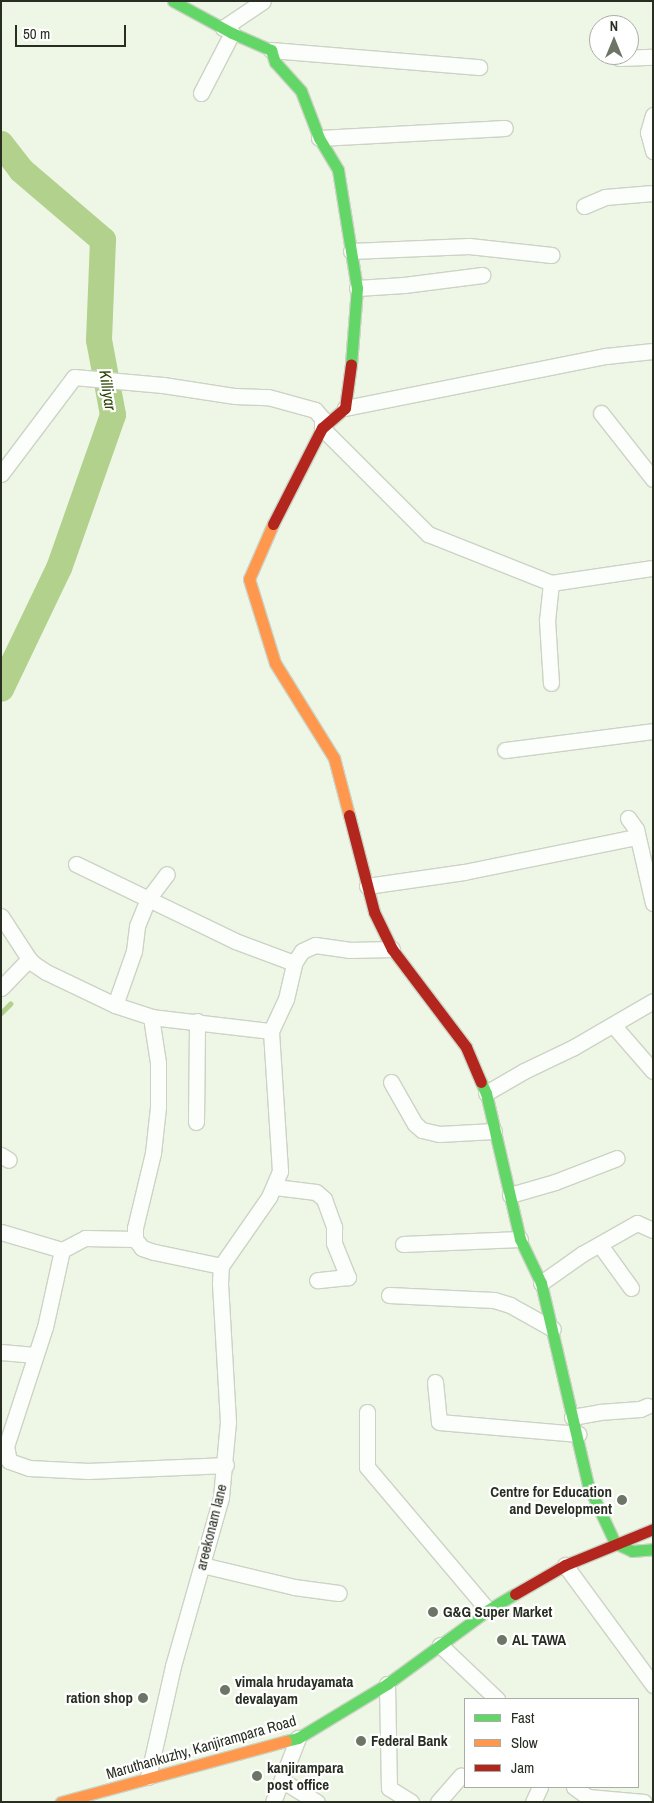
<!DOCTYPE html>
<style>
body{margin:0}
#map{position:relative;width:654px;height:1803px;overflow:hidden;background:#eef7e5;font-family:"Archivo Narrow",sans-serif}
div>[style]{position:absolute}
.stream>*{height:4.5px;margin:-2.25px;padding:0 2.25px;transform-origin:2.25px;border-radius:2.25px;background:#b1d18d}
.river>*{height:26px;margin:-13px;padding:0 13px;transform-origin:13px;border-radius:13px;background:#b1d18d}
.roads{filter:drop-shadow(1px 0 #ccd3c5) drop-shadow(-1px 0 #ccd3c5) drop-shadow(0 1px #ccd3c5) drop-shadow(0 -1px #ccd3c5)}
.street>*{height:15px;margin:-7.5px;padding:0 7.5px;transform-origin:7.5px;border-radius:7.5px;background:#fcfefb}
.fast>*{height:11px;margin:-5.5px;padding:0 5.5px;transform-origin:5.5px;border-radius:5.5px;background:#63d668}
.slow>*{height:11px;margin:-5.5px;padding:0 5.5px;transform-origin:5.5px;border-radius:5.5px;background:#ff974d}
.jam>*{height:11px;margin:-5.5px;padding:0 5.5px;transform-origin:5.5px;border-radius:5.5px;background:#b3261e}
.dots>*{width:14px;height:14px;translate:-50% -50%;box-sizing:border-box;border:2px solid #fff;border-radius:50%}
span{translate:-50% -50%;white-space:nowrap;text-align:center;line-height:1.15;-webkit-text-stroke:4.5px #fff;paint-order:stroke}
.poi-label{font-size:15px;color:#282f22;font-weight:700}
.right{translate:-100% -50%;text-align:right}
.left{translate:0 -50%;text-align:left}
.street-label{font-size:15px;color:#282f22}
.water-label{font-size:16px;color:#2a4300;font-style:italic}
.frame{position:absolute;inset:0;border:2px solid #282f22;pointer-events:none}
.legend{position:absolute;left:464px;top:1698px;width:175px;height:90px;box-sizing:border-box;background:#fff;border:1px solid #a9aca7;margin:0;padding:6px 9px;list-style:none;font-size:15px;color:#282f22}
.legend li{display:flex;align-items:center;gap:10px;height:25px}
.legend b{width:25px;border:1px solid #a9aca7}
.north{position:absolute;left:589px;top:15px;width:50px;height:50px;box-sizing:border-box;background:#fff;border:1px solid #a9aca7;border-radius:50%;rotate:0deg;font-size:14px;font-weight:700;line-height:20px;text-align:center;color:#282f22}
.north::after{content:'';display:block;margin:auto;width:18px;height:22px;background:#6d7566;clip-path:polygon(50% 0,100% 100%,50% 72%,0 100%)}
.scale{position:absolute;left:15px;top:25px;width:111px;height:22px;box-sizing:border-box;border:2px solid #282f22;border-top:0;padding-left:6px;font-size:15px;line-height:18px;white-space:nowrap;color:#282f22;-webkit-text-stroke:4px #fff;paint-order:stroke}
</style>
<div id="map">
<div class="stream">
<div style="left:1px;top:1013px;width:13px;rotate:-45deg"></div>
</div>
<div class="river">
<div style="left:1px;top:144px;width:33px;rotate:52deg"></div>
<div style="left:21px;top:170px;width:108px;rotate:40.5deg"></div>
<div style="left:103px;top:240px;width:100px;rotate:92.3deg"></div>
<div style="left:99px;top:340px;width:76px;rotate:79.4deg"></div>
<div style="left:113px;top:415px;width:162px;rotate:109.4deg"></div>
<div style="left:59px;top:568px;width:134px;rotate:115.6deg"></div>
</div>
<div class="roads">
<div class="street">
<div style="left:223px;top:28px;width:48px;rotate:-34deg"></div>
<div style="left:271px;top:50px;width:209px;rotate:4.7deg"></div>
<div style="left:619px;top:58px;width:34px;rotate:-2deg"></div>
<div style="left:201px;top:93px;width:68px;rotate:-62.7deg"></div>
<div style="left:653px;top:115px;width:18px;rotate:106deg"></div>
<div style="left:648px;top:132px;width:20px;rotate:75deg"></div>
<div style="left:319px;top:138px;width:186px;rotate:-3.1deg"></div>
<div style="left:584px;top:206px;width:23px;rotate:-23deg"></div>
<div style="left:605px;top:197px;width:48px;rotate:-4.8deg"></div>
<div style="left:351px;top:251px;width:118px;rotate:-2.4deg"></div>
<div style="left:469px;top:246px;width:83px;rotate:6.2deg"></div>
<div style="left:357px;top:288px;width:47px;rotate:-3.7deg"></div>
<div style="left:404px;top:285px;width:79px;rotate:-7.3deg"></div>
<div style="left:345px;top:408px;width:266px;rotate:-11.3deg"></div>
<div style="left:606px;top:356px;width:47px;rotate:-6.1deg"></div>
<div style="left:601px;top:413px;width:84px;rotate:51.8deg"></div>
<div style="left:1px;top:474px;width:121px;rotate:-53deg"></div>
<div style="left:74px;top:377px;width:89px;rotate:5.1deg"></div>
<div style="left:163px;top:385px;width:73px;rotate:8.7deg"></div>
<div style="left:235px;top:396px;width:33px;rotate:2deg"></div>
<div style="left:268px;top:397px;width:49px;rotate:15.5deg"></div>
<div style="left:315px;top:410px;width:11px;rotate:49deg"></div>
<div style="left:322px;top:418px;width:10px;rotate:90deg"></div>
<div style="left:322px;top:428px;width:150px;rotate:45deg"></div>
<div style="left:428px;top:534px;width:132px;rotate:21.7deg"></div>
<div style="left:551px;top:583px;width:103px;rotate:-8.4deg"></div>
<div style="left:551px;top:583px;width:37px;rotate:96deg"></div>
<div style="left:547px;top:620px;width:63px;rotate:86.4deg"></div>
<div style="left:505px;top:750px;width:149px;rotate:-7.3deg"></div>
<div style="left:628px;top:818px;width:14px;rotate:54deg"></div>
<div style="left:636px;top:829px;width:76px;rotate:77.1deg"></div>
<div style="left:76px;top:864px;width:177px;rotate:25.8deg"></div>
<div style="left:235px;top:941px;width:63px;rotate:20.4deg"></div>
<div style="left:367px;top:886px;width:98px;rotate:-8.2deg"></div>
<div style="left:464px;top:872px;width:176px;rotate:-11.5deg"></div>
<div style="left:1px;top:916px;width:51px;rotate:56.9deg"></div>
<div style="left:29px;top:959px;width:7px;rotate:45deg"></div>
<div style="left:34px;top:964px;width:14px;rotate:34deg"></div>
<div style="left:46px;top:972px;width:76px;rotate:25.6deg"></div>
<div style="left:115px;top:1005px;width:38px;rotate:18deg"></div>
<div style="left:151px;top:1017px;width:121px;rotate:6.7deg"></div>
<div style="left:271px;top:1031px;width:35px;rotate:-65deg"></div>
<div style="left:286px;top:999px;width:37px;rotate:-77deg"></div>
<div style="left:294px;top:963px;width:14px;rotate:-56deg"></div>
<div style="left:302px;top:951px;width:14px;rotate:-25deg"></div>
<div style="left:315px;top:945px;width:34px;rotate:8deg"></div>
<div style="left:349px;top:950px;width:43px;rotate:-1.3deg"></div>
<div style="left:1px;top:988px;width:40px;rotate:-46deg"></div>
<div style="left:115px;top:1005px;width:57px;rotate:-70.6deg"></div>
<div style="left:134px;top:951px;width:25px;rotate:-83deg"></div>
<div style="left:137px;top:926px;width:29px;rotate:-68deg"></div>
<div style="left:148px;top:899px;width:31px;rotate:-53deg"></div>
<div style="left:151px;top:1017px;width:47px;rotate:81.3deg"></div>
<div style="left:158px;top:1063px;width:44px;rotate:90deg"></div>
<div style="left:158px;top:1107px;width:46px;rotate:96.2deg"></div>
<div style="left:153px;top:1153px;width:77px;rotate:103.5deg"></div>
<div style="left:135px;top:1228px;width:11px;rotate:90deg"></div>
<div style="left:135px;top:1239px;width:11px;rotate:52deg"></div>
<div style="left:142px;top:1248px;width:13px;rotate:18deg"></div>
<div style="left:154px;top:1252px;width:68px;rotate:11.8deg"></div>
<div style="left:613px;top:1025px;width:61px;rotate:49deg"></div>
<div style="left:391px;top:1082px;width:48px;rotate:60.3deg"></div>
<div style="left:415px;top:1124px;width:9px;rotate:41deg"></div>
<div style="left:422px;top:1130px;width:17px;rotate:13deg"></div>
<div style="left:439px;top:1134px;width:55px;rotate:-3.1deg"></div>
<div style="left:486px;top:1093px;width:44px;rotate:-30.1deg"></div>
<div style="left:524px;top:1071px;width:55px;rotate:-25.6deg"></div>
<div style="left:574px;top:1047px;width:91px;rotate:-30.2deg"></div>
<div style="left:196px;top:1122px;width:101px;rotate:-89.4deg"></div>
<div style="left:1px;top:1155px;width:9px;rotate:32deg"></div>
<div style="left:275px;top:1187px;width:41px;rotate:7deg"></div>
<div style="left:316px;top:1192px;width:11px;rotate:41deg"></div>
<div style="left:324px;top:1199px;width:30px;rotate:70deg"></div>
<div style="left:334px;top:1227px;width:16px;rotate:90deg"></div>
<div style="left:334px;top:1243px;width:37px;rotate:68deg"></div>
<div style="left:348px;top:1277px;width:31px;rotate:174deg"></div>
<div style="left:510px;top:1195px;width:47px;rotate:-16.1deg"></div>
<div style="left:555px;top:1182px;width:66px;rotate:-21.2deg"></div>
<div style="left:1px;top:1232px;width:64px;rotate:16.4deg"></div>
<div style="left:135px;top:1239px;width:50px;rotate:-178.9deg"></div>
<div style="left:85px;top:1238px;width:26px;rotate:152deg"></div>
<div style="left:62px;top:1250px;width:79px;rotate:102.4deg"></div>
<div style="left:45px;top:1327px;width:125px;rotate:108.1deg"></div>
<div style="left:6px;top:1446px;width:15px;rotate:79deg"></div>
<div style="left:9px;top:1461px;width:21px;rotate:19deg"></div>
<div style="left:29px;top:1468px;width:60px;rotate:2.9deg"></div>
<div style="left:89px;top:1471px;width:137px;rotate:-2.5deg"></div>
<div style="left:403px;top:1244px;width:117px;rotate:-2.4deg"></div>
<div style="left:600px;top:1245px;width:53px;rotate:54.2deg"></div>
<div style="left:541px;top:1283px;width:50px;rotate:-35.3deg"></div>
<div style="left:582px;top:1254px;width:63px;rotate:-29.4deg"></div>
<div style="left:637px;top:1223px;width:17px;rotate:24deg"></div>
<div style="left:389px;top:1295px;width:105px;rotate:2.7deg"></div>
<div style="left:494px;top:1300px;width:17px;rotate:17deg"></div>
<div style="left:510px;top:1305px;width:49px;rotate:29.2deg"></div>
<div style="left:1px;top:1352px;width:34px;rotate:5deg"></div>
<div style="left:435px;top:1382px;width:40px;rotate:84.3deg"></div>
<div style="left:439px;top:1422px;width:140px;rotate:4.9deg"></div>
<div style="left:367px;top:1412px;width:55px;rotate:90deg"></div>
<div style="left:367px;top:1467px;width:187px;rotate:49.8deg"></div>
<div style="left:572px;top:1417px;width:27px;rotate:-10deg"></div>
<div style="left:599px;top:1412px;width:41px;rotate:-4.2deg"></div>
<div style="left:640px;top:1409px;width:8px;rotate:-23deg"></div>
<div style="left:202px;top:1565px;width:95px;rotate:13.4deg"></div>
<div style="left:294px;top:1587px;width:45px;rotate:7.6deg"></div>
<div style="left:565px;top:1565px;width:149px;rotate:53.7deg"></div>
<div style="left:440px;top:1645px;width:79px;rotate:43.5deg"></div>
<div style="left:387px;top:1684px;width:104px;rotate:88.9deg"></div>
<div style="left:389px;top:1788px;width:26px;rotate:32deg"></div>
<div style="left:148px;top:1777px;width:114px;rotate:-77.3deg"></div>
<div style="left:173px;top:1666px;width:176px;rotate:-74.1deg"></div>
<div style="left:221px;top:1497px;width:75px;rotate:-84.7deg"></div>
<div style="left:228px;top:1422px;width:139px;rotate:-93.3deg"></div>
<div style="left:220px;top:1283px;width:17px;rotate:-87deg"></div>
<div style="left:221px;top:1266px;width:84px;rotate:-55.2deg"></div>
<div style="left:269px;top:1197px;width:28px;rotate:-67deg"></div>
<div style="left:280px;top:1171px;width:140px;rotate:-93.7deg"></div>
<div style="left:283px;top:1781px;width:40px;rotate:32deg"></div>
<div style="left:574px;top:1787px;width:17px;rotate:36deg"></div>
<div style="left:588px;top:1797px;width:56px;rotate:5.1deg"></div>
<div style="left:273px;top:1802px;width:69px;rotate:-68.7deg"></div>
<div style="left:438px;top:1802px;width:35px;rotate:-49deg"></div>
<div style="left:533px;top:1802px;width:17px;rotate:-65deg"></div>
</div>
<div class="fast">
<div style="left:173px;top:1px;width:67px;rotate:28.5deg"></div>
<div style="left:232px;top:33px;width:43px;rotate:23.6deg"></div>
<div style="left:271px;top:50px;width:13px;rotate:72deg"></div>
<div style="left:275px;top:62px;width:39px;rotate:48deg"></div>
<div style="left:301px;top:91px;width:50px;rotate:69deg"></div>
<div style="left:319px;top:138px;width:37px;rotate:59deg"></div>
<div style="left:338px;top:170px;width:120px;rotate:80.9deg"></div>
<div style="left:357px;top:288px;width:76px;rotate:94.5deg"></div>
<div style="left:481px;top:1082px;width:12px;rotate:66deg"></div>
<div style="left:486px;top:1093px;width:150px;rotate:76.9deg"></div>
<div style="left:520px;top:1239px;width:49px;rotate:64.5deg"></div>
<div style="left:541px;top:1283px;width:207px;rotate:76.9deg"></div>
<div style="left:588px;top:1485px;width:64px;rotate:65deg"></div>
<div style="left:615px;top:1543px;width:19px;rotate:25deg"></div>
<div style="left:632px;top:1551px;width:21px;rotate:-5deg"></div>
<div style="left:286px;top:1741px;width:12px;rotate:-14deg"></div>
<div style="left:298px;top:1738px;width:104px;rotate:-31.2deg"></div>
<div style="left:387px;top:1684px;width:125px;rotate:-36.2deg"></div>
<div style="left:488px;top:1610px;width:31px;rotate:-31deg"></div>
</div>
<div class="slow">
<div style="left:273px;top:524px;width:60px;rotate:113.6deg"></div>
<div style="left:249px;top:579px;width:88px;rotate:72.8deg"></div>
<div style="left:275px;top:663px;width:112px;rotate:58.2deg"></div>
<div style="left:334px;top:758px;width:59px;rotate:75.3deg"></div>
<div style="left:61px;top:1802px;width:233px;rotate:-15.2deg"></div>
</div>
<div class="jam">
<div style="left:273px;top:524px;width:108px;rotate:-63deg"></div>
<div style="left:322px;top:428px;width:30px;rotate:-41deg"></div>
<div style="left:345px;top:408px;width:44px;rotate:-82.2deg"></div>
<div style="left:349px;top:815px;width:100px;rotate:75.5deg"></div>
<div style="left:374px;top:912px;width:41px;rotate:64.1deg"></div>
<div style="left:392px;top:949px;width:123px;rotate:52.9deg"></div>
<div style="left:466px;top:1047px;width:38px;rotate:67deg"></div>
<div style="left:515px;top:1594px;width:58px;rotate:-30.1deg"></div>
<div style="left:565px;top:1565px;width:95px;rotate:-22.2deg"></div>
</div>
</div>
<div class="dots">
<div style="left:622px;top:1500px;background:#6d7566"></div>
<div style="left:433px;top:1612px;background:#6d7566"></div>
<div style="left:502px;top:1640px;background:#6d7566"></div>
<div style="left:225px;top:1690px;background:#6d7566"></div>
<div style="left:143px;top:1698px;background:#6d7566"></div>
<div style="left:361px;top:1741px;background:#6d7566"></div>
<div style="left:257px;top:1776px;background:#6d7566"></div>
</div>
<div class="poi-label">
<span class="right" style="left:612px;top:1500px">Centre for Education<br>and Development</span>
<span class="left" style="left:443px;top:1612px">G&amp;G Super Market</span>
<span class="left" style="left:512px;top:1640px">AL TAWA</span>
<span class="left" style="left:235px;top:1690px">vimala hrudayamata<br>devalayam</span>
<span class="right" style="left:133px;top:1698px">ration shop</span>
<span class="left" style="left:371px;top:1741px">Federal Bank</span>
<span class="left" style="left:267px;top:1776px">kanjirampara<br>post office</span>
</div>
<div class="street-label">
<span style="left:211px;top:1527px;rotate:-76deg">areekonam lane</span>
<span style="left:201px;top:1747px;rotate:-16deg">Maruthankuzhy, Kanjirampara Road</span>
</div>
<div class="water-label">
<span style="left:108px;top:390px;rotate:81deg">Killiyar</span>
</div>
<div class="frame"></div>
<ul class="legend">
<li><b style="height:6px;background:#63d668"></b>Fast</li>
<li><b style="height:6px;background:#ff974d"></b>Slow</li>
<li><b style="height:6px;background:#b3261e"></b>Jam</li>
</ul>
<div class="north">N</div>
<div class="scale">50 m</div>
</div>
